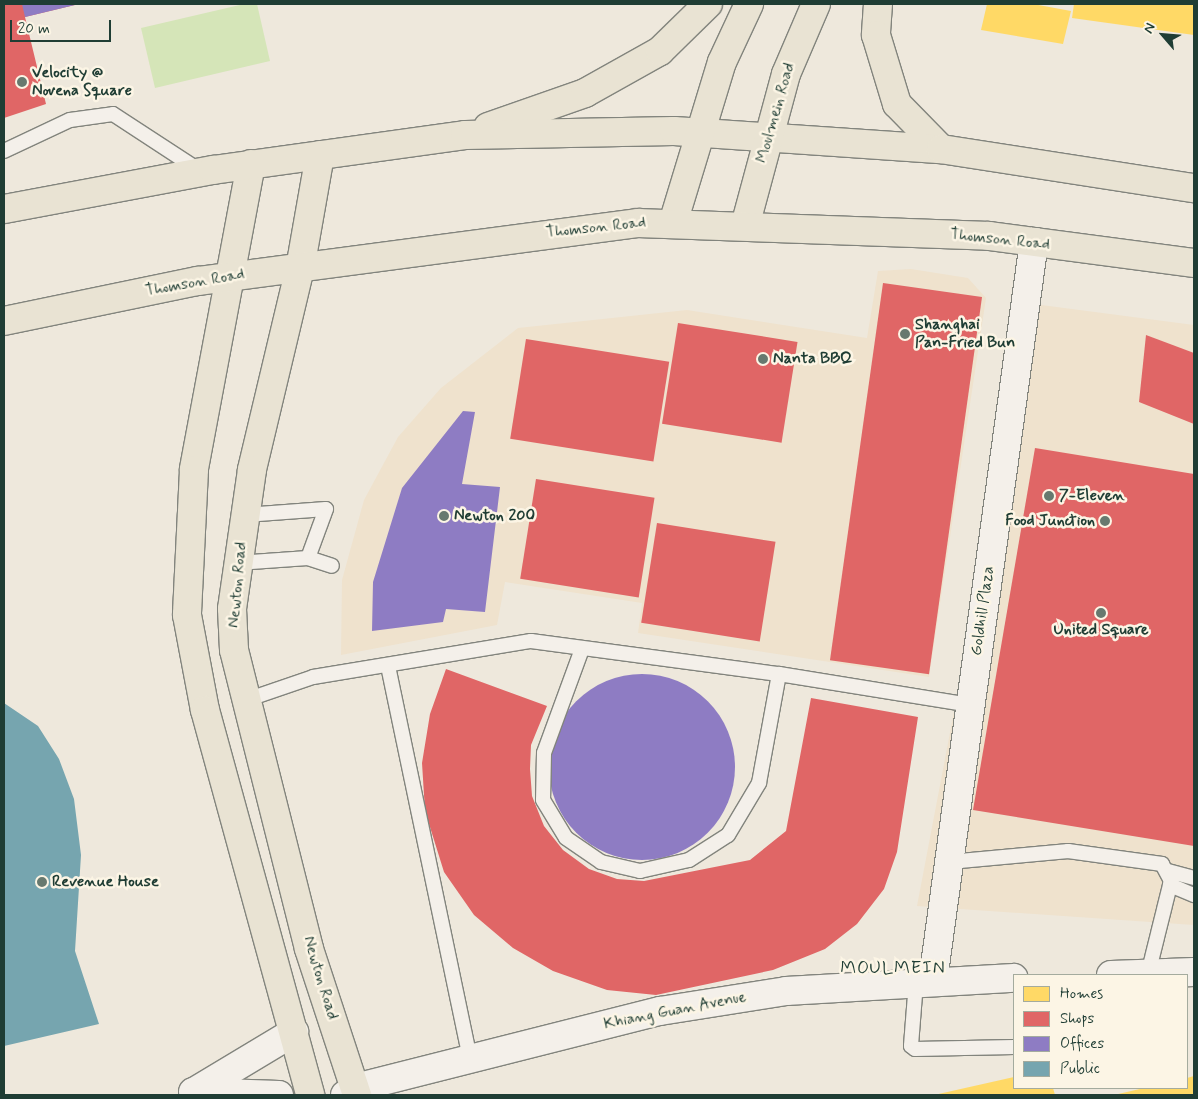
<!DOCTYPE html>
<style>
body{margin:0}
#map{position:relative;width:1198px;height:1099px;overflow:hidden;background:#eee8dc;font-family:Mynerve,sans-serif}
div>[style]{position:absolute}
.built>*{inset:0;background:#efe2cd}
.green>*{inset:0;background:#d5e5b8}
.homes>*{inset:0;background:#ffd966}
.shops>*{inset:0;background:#e06666;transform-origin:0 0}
.offices>*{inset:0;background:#8e7cc3}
.round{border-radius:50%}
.public>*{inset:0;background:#76a5af}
.roads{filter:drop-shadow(1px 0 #82847d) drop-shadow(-1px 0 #82847d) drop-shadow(0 1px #82847d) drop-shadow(0 -1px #82847d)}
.lane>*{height:14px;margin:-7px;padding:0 7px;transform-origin:7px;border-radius:7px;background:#f4f0ea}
.street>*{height:28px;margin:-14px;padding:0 14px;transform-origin:14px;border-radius:14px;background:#f4f0ea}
.primary>*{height:28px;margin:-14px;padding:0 14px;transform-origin:14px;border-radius:14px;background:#e9e3d3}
.dots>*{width:14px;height:14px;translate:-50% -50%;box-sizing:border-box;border:2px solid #fcf5e5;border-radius:50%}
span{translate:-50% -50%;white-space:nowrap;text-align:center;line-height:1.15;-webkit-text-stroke:5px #fcf5e5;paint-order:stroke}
.poi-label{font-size:16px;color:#1f3d34;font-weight:700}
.left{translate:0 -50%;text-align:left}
.right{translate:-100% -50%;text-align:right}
.street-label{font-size:16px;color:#1f3d34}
.neighbourhood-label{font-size:18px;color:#1f3d34;letter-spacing:1px}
.frame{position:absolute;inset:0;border:5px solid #1f3d34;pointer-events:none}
.legend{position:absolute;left:1013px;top:974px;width:175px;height:115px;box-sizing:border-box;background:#fcf5e5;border:1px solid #a4ab9e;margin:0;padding:6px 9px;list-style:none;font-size:15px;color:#1f3d34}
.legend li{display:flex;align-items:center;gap:10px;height:25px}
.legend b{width:25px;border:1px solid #a4ab9e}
.north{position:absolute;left:1138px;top:10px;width:50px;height:50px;-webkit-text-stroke:4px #fcf5e5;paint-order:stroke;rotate:297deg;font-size:14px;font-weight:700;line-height:20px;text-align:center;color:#1f3d34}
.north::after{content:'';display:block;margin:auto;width:18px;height:22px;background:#1f3d34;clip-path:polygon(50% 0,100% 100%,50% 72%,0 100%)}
.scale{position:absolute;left:10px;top:20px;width:101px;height:22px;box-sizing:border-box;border:2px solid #1f3d34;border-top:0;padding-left:6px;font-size:15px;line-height:18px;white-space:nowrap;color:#1f3d34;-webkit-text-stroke:4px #fcf5e5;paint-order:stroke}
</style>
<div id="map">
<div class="built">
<div style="clip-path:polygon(911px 269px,968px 278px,986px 298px,929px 677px,638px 633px,642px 603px,505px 582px,497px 625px,341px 655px,342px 580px,364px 500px,398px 437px,441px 388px,518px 328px,687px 310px,867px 338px,878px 271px)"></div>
<div style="clip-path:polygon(1026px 303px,1194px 325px,1194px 925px,917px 906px,1011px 412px)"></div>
</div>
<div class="green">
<div style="clip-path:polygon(244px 4px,257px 4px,270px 61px,155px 88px,141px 28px)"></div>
</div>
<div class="homes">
<div style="clip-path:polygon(987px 4px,1033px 4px,1071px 11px,1063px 44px,981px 30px)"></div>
<div style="clip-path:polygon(1074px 4px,1194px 4px,1194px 35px,1072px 18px)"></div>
<div style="clip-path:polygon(1194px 1076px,1194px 1095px,1114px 1095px,1144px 1088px,1187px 1088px,1187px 1078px)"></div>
<div style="clip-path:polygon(1014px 1077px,1014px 1088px,1053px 1088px,1055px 1095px,934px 1095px)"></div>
</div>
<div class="shops">
<div style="clip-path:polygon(4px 4px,79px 4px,25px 17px,46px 104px,4px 118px)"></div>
<div style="left:883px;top:283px;width:100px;height:381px;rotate:8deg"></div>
<div style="left:678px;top:323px;width:121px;height:102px;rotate:9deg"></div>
<div style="clip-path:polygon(1146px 335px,1194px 353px,1194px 424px,1139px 402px)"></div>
<div style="left:526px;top:339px;width:145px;height:101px;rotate:9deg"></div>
<div style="clip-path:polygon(1035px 448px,1194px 474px,1194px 846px,973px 810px)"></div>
<div style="left:536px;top:479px;width:120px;height:101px;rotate:9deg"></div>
<div style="left:657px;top:523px;width:120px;height:101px;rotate:9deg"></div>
<div style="clip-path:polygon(446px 669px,547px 706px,531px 745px,530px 769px,532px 796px,544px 826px,563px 850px,589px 869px,617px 879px,644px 881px,750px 860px,786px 831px,811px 698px,918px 717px,897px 852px,884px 889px,857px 924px,825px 949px,773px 970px,656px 995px,607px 990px,553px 971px,513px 948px,474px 915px,444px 872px,425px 811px,422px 763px,430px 714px)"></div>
</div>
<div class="offices">
<div style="clip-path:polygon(22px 4px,79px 4px,25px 17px)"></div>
<div style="clip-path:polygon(463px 411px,475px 412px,462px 484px,500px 487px,485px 612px,446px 609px,443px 622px,372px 631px,373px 582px,402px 488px)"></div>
<div class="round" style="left:549px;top:674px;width:186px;height:186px"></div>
</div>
<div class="public">
<div style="clip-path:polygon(4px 703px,38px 726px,59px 759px,74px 799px,81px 855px,75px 951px,99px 1024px,4px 1046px)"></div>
</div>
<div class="roads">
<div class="lane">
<div style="left:4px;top:151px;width:73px;rotate:-25.2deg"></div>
<div style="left:70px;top:120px;width:43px;rotate:-7.9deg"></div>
<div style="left:113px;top:114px;width:104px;rotate:33.2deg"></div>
<div style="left:245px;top:515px;width:81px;rotate:-4.2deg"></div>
<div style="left:326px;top:509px;width:52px;rotate:110.2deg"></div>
<div style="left:237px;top:563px;width:71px;rotate:-4deg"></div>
<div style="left:308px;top:558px;width:25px;rotate:18deg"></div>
<div style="left:582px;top:649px;width:111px;rotate:110.1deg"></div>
<div style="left:544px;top:753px;width:47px;rotate:91.2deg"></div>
<div style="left:543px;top:800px;width:44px;rotate:58.8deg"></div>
<div style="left:566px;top:838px;width:42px;rotate:34.4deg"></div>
<div style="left:601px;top:862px;width:40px;rotate:13deg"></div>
<div style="left:640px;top:871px;width:50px;rotate:-12.7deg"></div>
<div style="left:689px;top:860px;width:46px;rotate:-32.7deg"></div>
<div style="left:728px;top:835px;width:61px;rotate:-59.2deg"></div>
<div style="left:759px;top:783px;width:111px;rotate:-79.6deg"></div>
<div style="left:388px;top:666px;width:400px;rotate:78.2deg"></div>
<div style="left:246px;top:700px;width:71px;rotate:-18.9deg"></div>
<div style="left:313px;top:677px;width:221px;rotate:-9.4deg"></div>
<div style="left:531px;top:641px;width:250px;rotate:7.6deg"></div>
<div style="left:779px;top:674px;width:193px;rotate:9.2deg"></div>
<div style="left:949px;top:862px;width:120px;rotate:-5.3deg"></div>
<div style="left:1068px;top:851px;width:95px;rotate:7.9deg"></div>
<div style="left:1162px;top:864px;width:19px;rotate:62deg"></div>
<div style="left:1171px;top:881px;width:96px;rotate:103.9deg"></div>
<div style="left:1168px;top:871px;width:27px;rotate:15deg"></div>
<div style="left:1170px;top:885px;width:26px;rotate:23deg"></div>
<div style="left:916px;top:982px;width:64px;rotate:94.5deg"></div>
<div style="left:911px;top:1046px;width:5px;rotate:37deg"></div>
<div style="left:915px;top:1049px;width:99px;rotate:-1.2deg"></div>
</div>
<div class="street">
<div style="left:1111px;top:975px;width:83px;rotate:-2.1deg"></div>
<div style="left:933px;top:980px;width:745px;rotate:-82.21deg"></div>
<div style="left:193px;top:1092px;width:86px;rotate:2deg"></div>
<div style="left:194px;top:1092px;width:117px;rotate:-31deg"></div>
<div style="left:345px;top:1095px;width:12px;rotate:-35deg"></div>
<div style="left:355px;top:1088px;width:315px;rotate:-14.2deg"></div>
<div style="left:660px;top:1011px;width:128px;rotate:-9deg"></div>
<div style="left:786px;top:991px;width:228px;rotate:-3.3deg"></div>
</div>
<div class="primary">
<div style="left:878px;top:4px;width:31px;rotate:94deg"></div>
<div style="left:876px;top:35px;width:72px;rotate:73.1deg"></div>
<div style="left:897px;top:104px;width:63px;rotate:45.6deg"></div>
<div style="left:488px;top:127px;width:103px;rotate:-19.3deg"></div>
<div style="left:585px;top:93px;width:86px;rotate:-29.2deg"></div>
<div style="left:660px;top:51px;width:67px;rotate:-44.4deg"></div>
<div style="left:320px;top:155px;width:115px;rotate:100deg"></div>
<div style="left:300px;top:268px;width:208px;rotate:103.4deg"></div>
<div style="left:252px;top:470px;width:140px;rotate:98.2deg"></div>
<div style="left:232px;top:609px;width:41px;rotate:87.2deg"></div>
<div style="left:234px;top:650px;width:308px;rotate:75.9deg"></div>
<div style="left:309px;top:949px;width:154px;rotate:71.8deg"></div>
<div style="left:251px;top:164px;width:311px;rotate:100.6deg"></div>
<div style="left:194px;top:470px;width:145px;rotate:92.8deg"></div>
<div style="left:187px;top:615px;width:97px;rotate:79.3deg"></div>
<div style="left:205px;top:710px;width:399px;rotate:74.7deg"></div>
<div style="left:4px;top:209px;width:213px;rotate:-10.6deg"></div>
<div style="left:213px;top:170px;width:254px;rotate:-7.9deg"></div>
<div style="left:465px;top:135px;width:209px;rotate:-1.1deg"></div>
<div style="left:674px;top:131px;width:268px;rotate:3.9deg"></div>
<div style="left:941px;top:149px;width:256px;rotate:8.8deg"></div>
<div style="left:673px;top:223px;width:168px;rotate:-73.1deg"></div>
<div style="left:722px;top:62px;width:64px;rotate:-65deg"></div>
<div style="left:745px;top:226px;width:157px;rotate:-74.9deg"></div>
<div style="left:786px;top:74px;width:76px;rotate:-66.8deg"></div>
<div style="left:4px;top:321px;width:198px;rotate:-11.7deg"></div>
<div style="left:198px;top:281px;width:444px;rotate:-7.5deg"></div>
<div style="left:638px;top:223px;width:351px;rotate:2.1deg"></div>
<div style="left:989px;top:236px;width:207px;rotate:7.5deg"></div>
</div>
</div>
<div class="dots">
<div style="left:22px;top:82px;background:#67796f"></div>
<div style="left:905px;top:334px;background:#67796f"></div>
<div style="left:763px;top:359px;background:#67796f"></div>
<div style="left:1049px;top:496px;background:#67796f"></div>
<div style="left:444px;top:516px;background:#67796f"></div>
<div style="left:1105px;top:521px;background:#67796f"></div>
<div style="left:1101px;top:613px;background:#67796f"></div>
<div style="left:42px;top:882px;background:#67796f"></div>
</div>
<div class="poi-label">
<span class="left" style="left:32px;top:82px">Velocity @<br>Novena Square</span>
<span class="left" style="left:915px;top:334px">Shanghai<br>Pan-Fried Bun</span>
<span class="left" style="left:773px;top:359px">Nanta BBQ</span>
<span class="left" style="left:1059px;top:496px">7-Eleven</span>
<span class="left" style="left:454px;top:516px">Newton 200</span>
<span class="right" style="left:1095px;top:521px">Food Junction</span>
<span style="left:1101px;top:630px">United Square</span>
<span class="left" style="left:52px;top:882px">Revenue House</span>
</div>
<div class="street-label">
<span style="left:776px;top:113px;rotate:-74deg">Moulmein Road</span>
<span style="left:596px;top:228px;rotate:-6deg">Thomson Road</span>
<span style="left:1000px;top:240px;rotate:6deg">Thomson Road</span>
<span style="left:195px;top:283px;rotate:-10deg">Thomson Road</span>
<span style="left:238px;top:585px;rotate:-85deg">Newton Road</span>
<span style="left:983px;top:611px;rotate:-82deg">Goldhill Plaza</span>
<span style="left:320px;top:978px;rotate:73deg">Newton Road</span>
<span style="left:675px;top:1011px;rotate:-11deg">Khiang Guan Avenue</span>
</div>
<div class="neighbourhood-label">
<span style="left:893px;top:968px">MOULMEIN</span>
</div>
<div class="frame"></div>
<ul class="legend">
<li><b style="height:14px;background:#ffd966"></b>Homes</li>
<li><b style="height:14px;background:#e06666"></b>Shops</li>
<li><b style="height:14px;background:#8e7cc3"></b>Offices</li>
<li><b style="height:14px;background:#76a5af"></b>Public</li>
</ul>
<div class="north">N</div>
<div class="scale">20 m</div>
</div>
